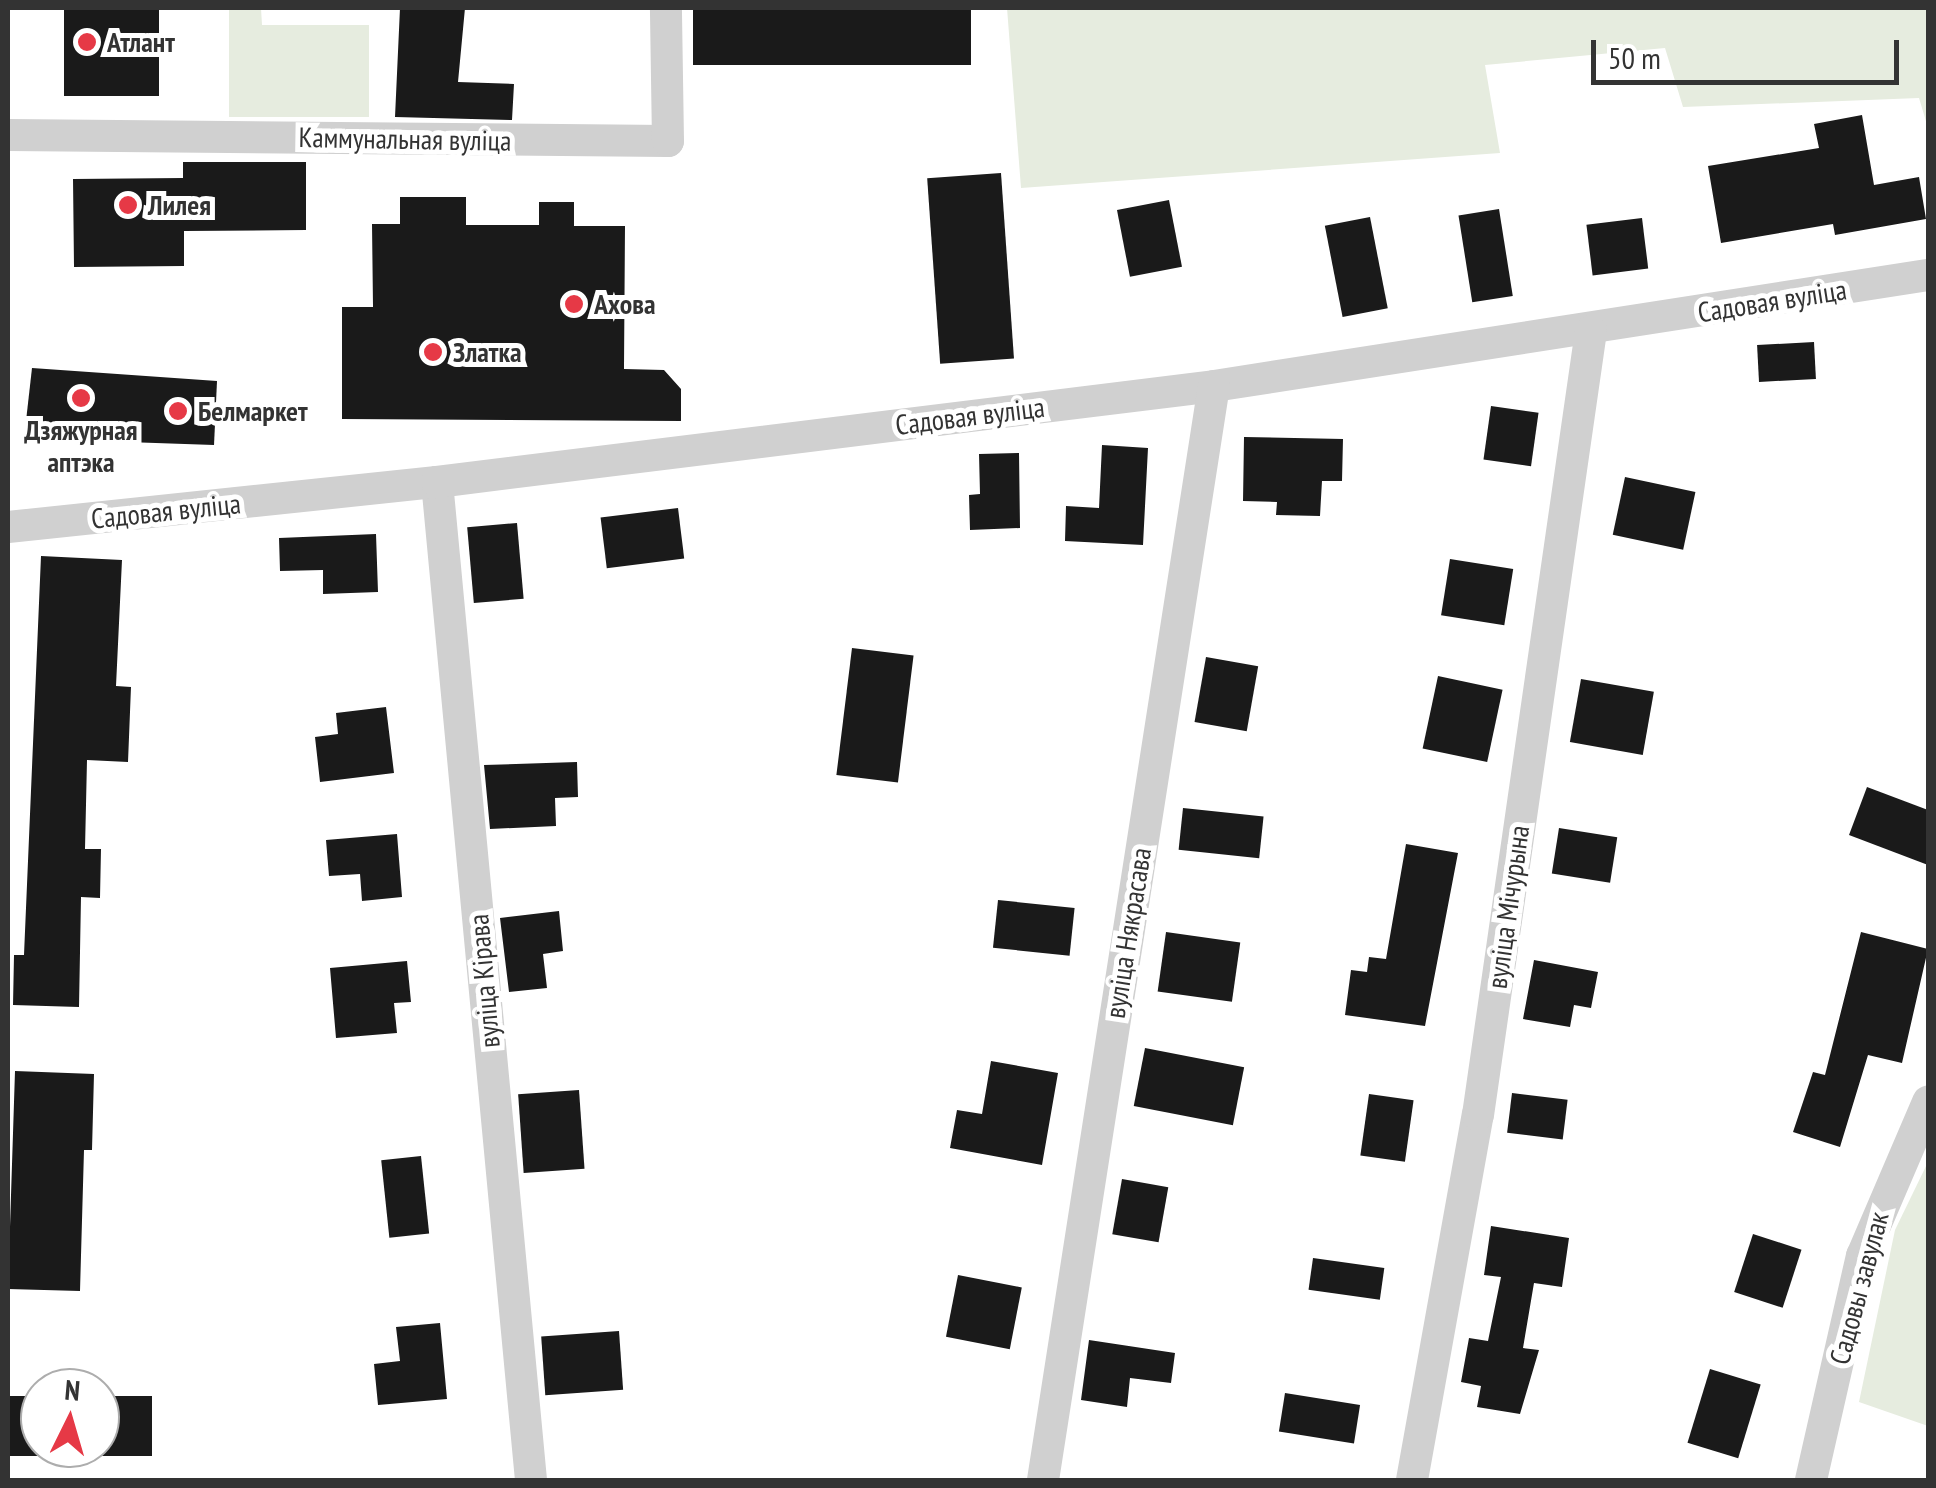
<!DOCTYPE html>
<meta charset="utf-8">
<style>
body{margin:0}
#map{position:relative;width:1936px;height:1488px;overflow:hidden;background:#fff;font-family:"PT Sans Narrow",sans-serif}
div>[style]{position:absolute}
.green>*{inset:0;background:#e6ecdf}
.building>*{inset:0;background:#1a1a1a;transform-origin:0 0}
.minor>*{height:32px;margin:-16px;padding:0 16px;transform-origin:16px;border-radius:16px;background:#d0d0d0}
.dots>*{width:28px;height:28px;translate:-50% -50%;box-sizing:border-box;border:5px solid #fff;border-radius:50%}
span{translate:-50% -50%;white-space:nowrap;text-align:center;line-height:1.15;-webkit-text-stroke:10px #fff;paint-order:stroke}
.poi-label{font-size:28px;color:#333;font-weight:700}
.left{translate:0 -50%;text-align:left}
.street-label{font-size:28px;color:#333}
.frame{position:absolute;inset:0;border:10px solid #333;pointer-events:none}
.north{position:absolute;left:20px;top:1368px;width:100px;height:100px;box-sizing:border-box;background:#fff;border:2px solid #adadad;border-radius:50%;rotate:5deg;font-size:28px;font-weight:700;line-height:40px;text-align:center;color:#333}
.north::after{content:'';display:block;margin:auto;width:35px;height:45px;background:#e63946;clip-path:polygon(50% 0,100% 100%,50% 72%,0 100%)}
.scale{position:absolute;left:1591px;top:40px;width:308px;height:45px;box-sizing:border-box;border:5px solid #333;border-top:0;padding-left:12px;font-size:30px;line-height:35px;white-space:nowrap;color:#333;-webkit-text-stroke:8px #fff;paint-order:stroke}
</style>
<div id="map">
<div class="green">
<div style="clip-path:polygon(229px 8px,261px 8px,262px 25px,369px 25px,369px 117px,229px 117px)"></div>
<div style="clip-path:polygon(1007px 8px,1928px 8px,1928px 128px,1919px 98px,1683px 107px,1665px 48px,1485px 65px,1500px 153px,1021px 188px)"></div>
<div style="clip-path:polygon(1928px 1162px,1928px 1426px,1859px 1402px,1895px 1230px)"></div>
</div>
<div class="building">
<div style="left:64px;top:8px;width:95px;height:88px"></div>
<div style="clip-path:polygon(400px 8px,465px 8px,458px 82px,514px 84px,512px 120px,395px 117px)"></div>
<div style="left:693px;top:8px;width:278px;height:57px"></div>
<div style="clip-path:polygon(1862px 115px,1874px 185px,1919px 177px,1926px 219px,1835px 235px,1833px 224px,1721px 243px,1708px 166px,1819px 148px,1814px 124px)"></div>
<div style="clip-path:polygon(183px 162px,306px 162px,306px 230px,184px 231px,184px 266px,74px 267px,73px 179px,183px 178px)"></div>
<div style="left:1001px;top:173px;width:186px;height:74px;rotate:86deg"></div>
<div style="clip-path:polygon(400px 197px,466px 197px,466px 225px,539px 225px,539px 202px,574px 202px,574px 226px,625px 226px,624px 369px,664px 370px,681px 389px,681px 421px,342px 419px,342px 307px,373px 307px,372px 224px,400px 224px)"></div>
<div style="left:1169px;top:200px;width:68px;height:53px;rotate:79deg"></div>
<div style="left:1499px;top:209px;width:88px;height:41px;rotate:81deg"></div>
<div style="left:1370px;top:217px;width:93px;height:46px;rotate:79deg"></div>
<div style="left:1642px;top:218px;width:51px;height:56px;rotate:83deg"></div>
<div style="left:1814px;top:342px;width:37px;height:57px;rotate:87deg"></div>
<div style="clip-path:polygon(32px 368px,217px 381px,214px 445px,39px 439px,26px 421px)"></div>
<div style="left:1491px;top:406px;width:48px;height:54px;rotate:8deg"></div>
<div style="clip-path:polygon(1244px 437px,1343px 439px,1342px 481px,1322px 481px,1320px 516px,1276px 515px,1277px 502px,1243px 501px)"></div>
<div style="clip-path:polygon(1102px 445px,1148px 448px,1143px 545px,1065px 541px,1066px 506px,1099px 508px)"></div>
<div style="clip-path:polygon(1019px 453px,1020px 528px,970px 530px,969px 495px,980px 494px,979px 454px)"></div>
<div style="left:1625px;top:477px;width:72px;height:59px;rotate:12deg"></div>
<div style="left:678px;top:508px;width:51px;height:78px;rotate:83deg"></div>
<div style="left:517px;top:523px;width:76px;height:50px;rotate:85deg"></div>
<div style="clip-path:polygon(376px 534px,378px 592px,323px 594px,323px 570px,280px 571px,279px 538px)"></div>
<div style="clip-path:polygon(41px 556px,122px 560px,116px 686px,131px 687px,128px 762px,87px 760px,85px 849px,101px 849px,100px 898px,81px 897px,79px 1007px,13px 1005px,14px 955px,24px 955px)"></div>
<div style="left:1450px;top:559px;width:64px;height:57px;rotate:9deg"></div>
<div style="left:852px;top:648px;width:62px;height:128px;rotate:7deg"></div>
<div style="left:1206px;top:657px;width:53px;height:66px;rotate:10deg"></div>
<div style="left:1438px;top:676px;width:66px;height:74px;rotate:12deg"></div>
<div style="left:1581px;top:679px;width:74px;height:64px;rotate:10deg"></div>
<div style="clip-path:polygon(386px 707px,394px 773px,320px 782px,315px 737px,338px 734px,336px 713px)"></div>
<div style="clip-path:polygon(577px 762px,578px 797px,555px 798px,556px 826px,490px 829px,484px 765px)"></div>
<div style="clip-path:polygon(1867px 787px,1928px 810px,1928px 865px,1849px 835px)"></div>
<div style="left:1183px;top:808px;width:81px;height:42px;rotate:6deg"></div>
<div style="left:1559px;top:828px;width:59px;height:46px;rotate:9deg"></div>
<div style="clip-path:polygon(397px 834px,402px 897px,362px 901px,360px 874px,329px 876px,326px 840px)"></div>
<div style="clip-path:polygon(1406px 844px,1458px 853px,1425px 1026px,1345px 1015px,1351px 970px,1367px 972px,1369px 957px,1386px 959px)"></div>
<div style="left:998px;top:900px;width:77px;height:48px;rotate:6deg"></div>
<div style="clip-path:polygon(559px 911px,563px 951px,543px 954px,547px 988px,509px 992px,500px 918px)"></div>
<div style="left:1166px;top:932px;width:75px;height:60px;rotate:8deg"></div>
<div style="clip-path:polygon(1861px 932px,1928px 949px,1902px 1063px,1868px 1055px,1840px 1147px,1793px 1132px,1813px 1072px,1825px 1075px)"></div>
<div style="clip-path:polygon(1534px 960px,1598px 972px,1591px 1008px,1574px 1005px,1570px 1027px,1523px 1019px)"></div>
<div style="clip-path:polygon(407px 961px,411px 1002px,394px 1003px,397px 1033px,336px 1038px,330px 968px)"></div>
<div style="left:1145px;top:1048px;width:101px;height:59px;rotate:11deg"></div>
<div style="clip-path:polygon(991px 1061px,1058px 1073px,1042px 1165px,950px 1148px,957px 1110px,982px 1114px)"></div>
<div style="clip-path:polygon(15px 1071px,94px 1074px,92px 1150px,84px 1150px,80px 1291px,8px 1289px)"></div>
<div style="left:579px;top:1090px;width:79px;height:61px;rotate:86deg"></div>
<div style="left:1512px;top:1093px;width:56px;height:40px;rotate:7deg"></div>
<div style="left:1369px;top:1094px;width:45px;height:62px;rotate:8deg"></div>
<div style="left:421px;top:1156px;width:78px;height:40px;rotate:84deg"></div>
<div style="left:1122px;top:1179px;width:47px;height:56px;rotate:10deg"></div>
<div style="clip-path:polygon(1491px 1226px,1569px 1238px,1562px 1287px,1534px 1283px,1523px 1348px,1539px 1350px,1520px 1414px,1477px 1407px,1481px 1386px,1461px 1382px,1469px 1338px,1488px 1341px,1501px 1277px,1484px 1275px)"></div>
<div style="left:1753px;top:1234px;width:51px;height:61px;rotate:18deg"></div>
<div style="left:1313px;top:1258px;width:72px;height:32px;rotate:8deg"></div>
<div style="left:958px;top:1275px;width:65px;height:63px;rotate:11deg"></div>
<div style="clip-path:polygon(440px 1323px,447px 1399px,378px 1405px,374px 1364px,400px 1361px,396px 1327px)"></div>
<div style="left:619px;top:1331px;width:59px;height:78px;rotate:86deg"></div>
<div style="clip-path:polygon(1089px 1340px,1175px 1353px,1171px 1383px,1130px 1378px,1127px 1407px,1081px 1400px)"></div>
<div style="left:1710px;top:1369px;width:53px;height:77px;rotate:17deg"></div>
<div style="left:1285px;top:1393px;width:76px;height:39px;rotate:9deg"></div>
<div style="clip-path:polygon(10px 1396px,40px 1396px,40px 1448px,100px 1448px,100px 1396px,152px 1396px,152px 1456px,10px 1456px)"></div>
</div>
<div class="minor">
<div style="left:8px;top:135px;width:660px;rotate:0.52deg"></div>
<div style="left:668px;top:141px;width:133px;rotate:-90.9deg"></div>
<div style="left:437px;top:482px;width:1002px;rotate:84.62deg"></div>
<div style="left:8px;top:527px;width:431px;rotate:-6deg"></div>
<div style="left:437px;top:482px;width:783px;rotate:-7.04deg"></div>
<div style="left:1214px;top:386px;width:723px;rotate:-8.84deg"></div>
<div style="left:1043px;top:1480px;width:1107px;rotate:-81.12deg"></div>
<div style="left:1412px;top:1480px;width:371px;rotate:-79.8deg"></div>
<div style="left:1478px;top:1115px;width:792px;rotate:-81.8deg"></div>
<div style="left:1811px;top:1480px;width:230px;rotate:-77.2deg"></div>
<div style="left:1862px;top:1256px;width:168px;rotate:-66.8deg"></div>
</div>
<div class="dots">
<div style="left:87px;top:42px;background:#e63946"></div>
<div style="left:128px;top:205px;background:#e63946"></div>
<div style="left:574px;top:304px;background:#e63946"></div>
<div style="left:433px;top:352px;background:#e63946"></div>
<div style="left:81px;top:398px;background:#e63946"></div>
<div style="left:178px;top:411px;background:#e63946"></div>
</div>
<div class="poi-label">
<span class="left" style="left:107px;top:42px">Атлант</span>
<span class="left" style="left:148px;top:205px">Лилея</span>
<span class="left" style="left:594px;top:304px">Ахова</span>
<span class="left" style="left:453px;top:352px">Златка</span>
<span class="left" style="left:198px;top:411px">Белмаркет</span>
<span style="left:81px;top:446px">Дзяжурная<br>аптэка</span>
</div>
<div class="street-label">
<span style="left:405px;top:139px;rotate:1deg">Каммунальная вуліца</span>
<span style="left:1772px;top:301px;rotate:-9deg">Садовая вуліца</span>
<span style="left:970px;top:416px;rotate:-7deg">Садовая вуліца</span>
<span style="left:166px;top:511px;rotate:-6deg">Садовая вуліца</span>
<span style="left:1508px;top:907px;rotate:-82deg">вуліца Мічурына</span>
<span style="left:1128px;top:933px;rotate:-81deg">вуліца Някрасава</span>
<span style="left:484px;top:981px;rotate:-95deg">вуліца Кірава</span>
<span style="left:1859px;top:1288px;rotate:-75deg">Садовы завулак</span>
</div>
<div class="frame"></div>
<div class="north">N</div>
<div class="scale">50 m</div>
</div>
